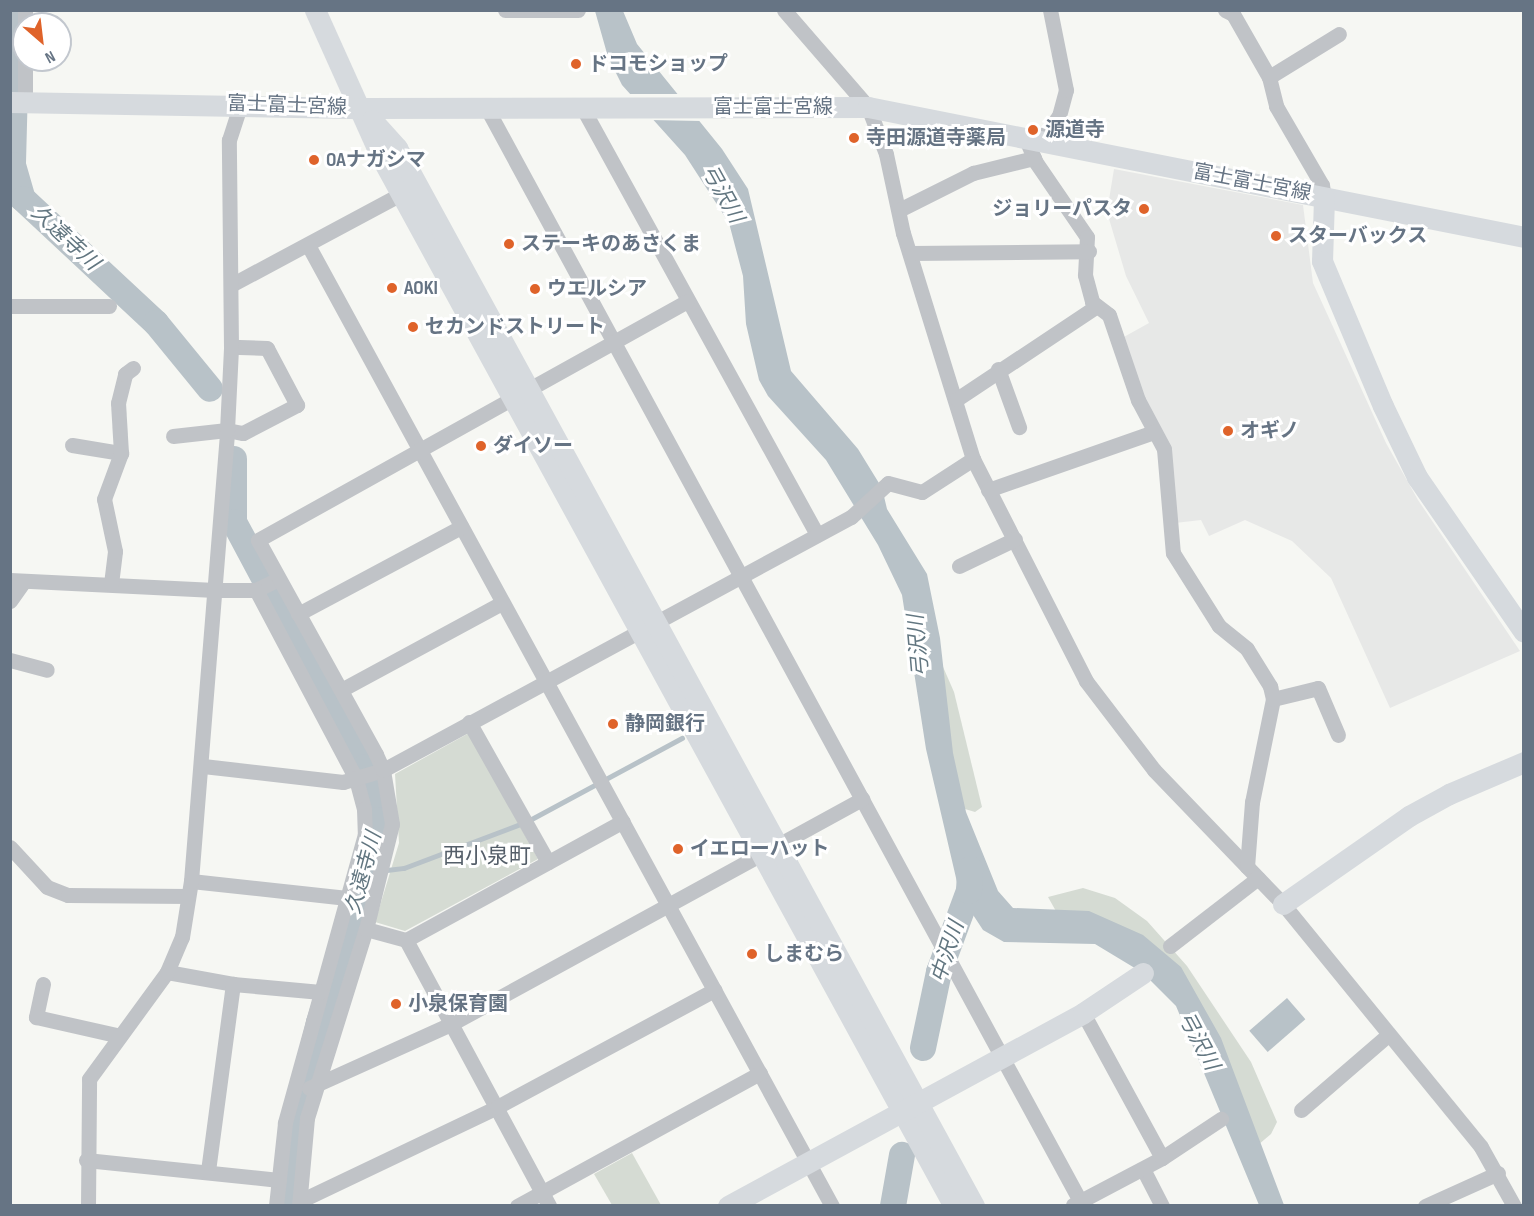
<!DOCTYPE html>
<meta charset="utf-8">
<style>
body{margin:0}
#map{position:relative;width:1534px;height:1216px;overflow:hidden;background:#f6f7f3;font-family:"Sofia Sans Condensed","Noto Sans JP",sans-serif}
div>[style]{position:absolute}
.built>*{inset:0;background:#e7e8e7}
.green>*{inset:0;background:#d5dbd3}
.water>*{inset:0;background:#b8c2c8;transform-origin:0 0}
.pier>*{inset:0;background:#f6f7f3}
.stream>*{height:4.5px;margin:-2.25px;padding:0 2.25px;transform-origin:2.25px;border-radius:2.25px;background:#b8c2c8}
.river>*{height:26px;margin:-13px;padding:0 13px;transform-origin:13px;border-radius:13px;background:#b8c2c8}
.street>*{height:15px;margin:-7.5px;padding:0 7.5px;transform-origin:7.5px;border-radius:7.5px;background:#c0c3c7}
.secondary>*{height:21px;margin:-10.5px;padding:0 10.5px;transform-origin:10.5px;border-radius:10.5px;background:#d6dade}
.dots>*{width:16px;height:16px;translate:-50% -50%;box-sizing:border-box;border:3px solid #fff;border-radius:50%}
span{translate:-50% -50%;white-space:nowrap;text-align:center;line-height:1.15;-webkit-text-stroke:6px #fff;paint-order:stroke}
.poi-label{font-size:20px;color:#667484;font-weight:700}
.left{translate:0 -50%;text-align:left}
.right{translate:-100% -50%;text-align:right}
.street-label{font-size:20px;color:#667484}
.water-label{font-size:21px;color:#627680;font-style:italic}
.quarter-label{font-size:22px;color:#545e69}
.frame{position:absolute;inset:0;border:12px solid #667484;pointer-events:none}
.north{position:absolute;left:12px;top:12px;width:60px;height:60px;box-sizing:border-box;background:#fff;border:2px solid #c2c7ce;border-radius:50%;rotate:152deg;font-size:16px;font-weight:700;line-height:24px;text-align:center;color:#667484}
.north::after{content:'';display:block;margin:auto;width:21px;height:27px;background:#df632a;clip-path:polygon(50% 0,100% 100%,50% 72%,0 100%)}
</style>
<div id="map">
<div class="built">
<div style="clip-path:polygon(1114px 169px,1303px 205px,1313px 283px,1386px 443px,1418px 500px,1520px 651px,1390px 708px,1331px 578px,1292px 541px,1245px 520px,1209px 536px,1201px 520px,1175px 523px,1171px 455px,1137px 389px,1122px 338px,1149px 323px,1126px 276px,1107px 212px)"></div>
</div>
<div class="green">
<div style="clip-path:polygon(940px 660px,954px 692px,982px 807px,975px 812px,965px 809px,951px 788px)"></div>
<div style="clip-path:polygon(469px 733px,538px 859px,405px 931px,375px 922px,399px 843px,395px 774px)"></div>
<div style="clip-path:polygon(1083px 888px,1115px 898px,1147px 921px,1187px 966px,1251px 1062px,1277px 1122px,1271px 1134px,1258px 1145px,1178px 983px,1057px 913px,1048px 897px)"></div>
<div style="clip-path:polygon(632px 1153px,661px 1205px,612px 1205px,594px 1174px)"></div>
</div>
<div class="water">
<div style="clip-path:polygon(595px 11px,623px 11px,637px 44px,722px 149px,748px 189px,791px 371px,858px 449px,882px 488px,887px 509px,927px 574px,940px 638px,953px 753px,966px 812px,998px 891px,1013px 908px,1089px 911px,1143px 935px,1181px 967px,1221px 1038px,1284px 1205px,1259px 1205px,1176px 1006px,1143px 973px,1095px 944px,1004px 942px,983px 930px,960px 895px,926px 749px,902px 595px,878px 545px,826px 460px,768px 396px,759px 380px,746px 324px,743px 276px,729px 223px,685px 155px,622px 85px,608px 57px)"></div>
<div style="left:1287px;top:998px;width:28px;height:50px;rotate:49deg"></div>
<div style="clip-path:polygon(893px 1153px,907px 1160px,900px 1205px,887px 1205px,885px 1196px)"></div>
</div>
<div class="pier">
<div style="clip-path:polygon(627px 94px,680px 94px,701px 121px,650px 120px)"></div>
</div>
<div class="stream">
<div style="left:370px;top:866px;width:3px"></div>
<div style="left:387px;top:870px;width:17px;rotate:-7deg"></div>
<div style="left:404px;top:868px;width:130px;rotate:-20.7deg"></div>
<div style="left:526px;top:822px;width:177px;rotate:-28.3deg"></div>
</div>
<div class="river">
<div style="left:17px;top:10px;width:155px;rotate:91.5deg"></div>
<div style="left:13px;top:165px;width:35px;rotate:74deg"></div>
<div style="left:23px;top:199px;width:182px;rotate:43deg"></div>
<div style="left:156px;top:323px;width:85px;rotate:50.7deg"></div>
<div style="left:234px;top:459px;width:63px;rotate:90deg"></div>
<div style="left:234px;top:522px;width:278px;rotate:61.9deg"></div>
<div style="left:365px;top:767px;width:54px;rotate:77.2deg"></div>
<div style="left:377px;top:820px;width:25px;rotate:92deg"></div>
<div style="left:376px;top:845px;width:187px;rotate:107.8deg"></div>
<div style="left:319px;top:1023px;width:75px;rotate:103.9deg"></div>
<div style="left:301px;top:1096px;width:111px;rotate:97.8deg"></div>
<div style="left:923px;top:1048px;width:78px;rotate:-78.1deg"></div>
<div style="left:939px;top:972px;width:86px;rotate:-69.7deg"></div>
<div style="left:969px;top:891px;width:22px;rotate:-87deg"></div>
<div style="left:893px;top:1206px;width:52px;rotate:-80deg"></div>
</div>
<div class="street">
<div style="left:505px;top:10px;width:73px"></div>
<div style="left:784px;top:10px;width:128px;rotate:49.1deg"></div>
<div style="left:868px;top:107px;width:50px;rotate:69deg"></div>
<div style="left:886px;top:154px;width:81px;rotate:77.9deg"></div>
<div style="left:903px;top:233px;width:237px;rotate:72.8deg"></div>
<div style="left:973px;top:459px;width:249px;rotate:63deg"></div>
<div style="left:1086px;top:681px;width:112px;rotate:52.6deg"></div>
<div style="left:1154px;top:770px;width:186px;rotate:46.1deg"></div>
<div style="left:1283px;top:904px;width:313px;rotate:50.8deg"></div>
<div style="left:1481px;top:1147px;width:68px;rotate:60.8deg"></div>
<div style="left:1225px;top:10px;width:9px;rotate:27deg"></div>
<div style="left:1233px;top:14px;width:73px;rotate:60.3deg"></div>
<div style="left:1269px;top:77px;width:30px;rotate:76deg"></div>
<div style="left:1276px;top:106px;width:91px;rotate:59.8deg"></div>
<div style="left:1322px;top:185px;width:13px;rotate:81deg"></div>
<div style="left:25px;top:24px;width:14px;rotate:-90deg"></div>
<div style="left:1269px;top:77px;width:82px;rotate:-31.6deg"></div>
<div style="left:25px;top:103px;width:43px;rotate:-90deg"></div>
<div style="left:485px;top:105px;width:1247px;rotate:61.5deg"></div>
<div style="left:582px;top:107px;width:488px;rotate:61.2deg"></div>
<div style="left:1025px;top:137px;width:26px;rotate:67deg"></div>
<div style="left:1035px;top:161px;width:92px;rotate:55.6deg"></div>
<div style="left:1087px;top:237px;width:38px;rotate:93deg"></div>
<div style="left:1085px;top:275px;width:28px;rotate:75deg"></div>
<div style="left:1092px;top:302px;width:21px;rotate:37deg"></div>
<div style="left:1109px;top:315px;width:90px;rotate:71.2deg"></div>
<div style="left:1138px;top:400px;width:55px;rotate:62deg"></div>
<div style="left:1164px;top:449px;width:104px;rotate:85.1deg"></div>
<div style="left:1173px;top:553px;width:86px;rotate:57.8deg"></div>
<div style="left:1219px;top:626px;width:36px;rotate:39deg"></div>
<div style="left:1247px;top:649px;width:44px;rotate:58.1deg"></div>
<div style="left:1270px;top:686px;width:13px;rotate:77deg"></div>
<div style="left:1273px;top:699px;width:105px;rotate:101.5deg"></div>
<div style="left:1252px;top:802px;width:65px;rotate:94.4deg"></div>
<div style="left:1040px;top:141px;width:31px;rotate:-53deg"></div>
<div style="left:1059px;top:116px;width:27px;rotate:-75deg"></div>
<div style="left:1066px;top:90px;width:82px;rotate:-101.3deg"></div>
<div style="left:899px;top:210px;width:83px;rotate:-26.6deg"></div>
<div style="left:973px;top:173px;width:63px;rotate:-13.8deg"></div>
<div style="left:308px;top:245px;width:1095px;rotate:61.4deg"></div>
<div style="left:911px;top:253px;width:178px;rotate:-0.6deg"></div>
<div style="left:231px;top:285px;width:193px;rotate:-28.2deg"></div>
<div style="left:10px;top:306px;width:99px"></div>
<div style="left:998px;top:369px;width:62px;rotate:70.1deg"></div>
<div style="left:957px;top:399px;width:168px;rotate:-33.6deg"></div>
<div style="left:173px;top:436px;width:54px;rotate:-6.3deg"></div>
<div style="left:227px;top:430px;width:16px;rotate:11deg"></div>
<div style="left:243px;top:433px;width:61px;rotate:-27.4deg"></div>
<div style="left:297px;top:405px;width:64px;rotate:-117.8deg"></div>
<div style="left:267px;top:348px;width:36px;rotate:-178deg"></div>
<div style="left:72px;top:445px;width:50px;rotate:9.3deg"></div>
<div style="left:988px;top:490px;width:176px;rotate:-19.3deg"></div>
<div style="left:959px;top:566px;width:62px;rotate:-25.7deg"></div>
<div style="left:10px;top:580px;width:205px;rotate:2.8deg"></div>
<div style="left:215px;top:590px;width:41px"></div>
<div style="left:256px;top:590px;width:25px;rotate:-26deg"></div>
<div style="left:111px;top:584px;width:33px;rotate:-83deg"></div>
<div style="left:115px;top:551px;width:53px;rotate:-101.9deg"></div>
<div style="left:104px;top:499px;width:49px;rotate:-69.7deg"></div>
<div style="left:121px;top:453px;width:50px;rotate:-93.4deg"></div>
<div style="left:118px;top:403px;width:30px;rotate:-76deg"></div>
<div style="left:125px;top:374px;width:10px;rotate:-37deg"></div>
<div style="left:256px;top:590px;width:214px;rotate:62.1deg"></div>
<div style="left:356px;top:779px;width:31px;rotate:75deg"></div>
<div style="left:364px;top:809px;width:25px;rotate:88deg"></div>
<div style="left:365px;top:834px;width:300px;rotate:105.5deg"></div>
<div style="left:285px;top:1123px;width:83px;rotate:96.2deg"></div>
<div style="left:10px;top:601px;width:24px;rotate:-55deg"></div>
<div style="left:298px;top:614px;width:185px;rotate:-28.1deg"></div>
<div style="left:10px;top:660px;width:38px;rotate:15deg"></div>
<div style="left:341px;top:690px;width:183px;rotate:-28.4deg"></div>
<div style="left:1273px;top:699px;width:46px;rotate:-13.7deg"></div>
<div style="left:1318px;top:688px;width:51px;rotate:66.9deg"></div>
<div style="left:469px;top:722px;width:161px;rotate:60.6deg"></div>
<div style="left:203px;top:766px;width:141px;rotate:6.5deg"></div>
<div style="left:343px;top:782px;width:42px;rotate:-16.7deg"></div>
<div style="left:383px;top:770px;width:532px;rotate:-28.4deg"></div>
<div style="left:851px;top:517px;width:50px;rotate:-42.6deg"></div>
<div style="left:888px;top:483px;width:35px;rotate:15deg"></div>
<div style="left:922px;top:492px;width:61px;rotate:-32.9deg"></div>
<div style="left:10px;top:847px;width:54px;rotate:47.2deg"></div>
<div style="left:47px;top:887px;width:22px;rotate:21deg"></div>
<div style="left:68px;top:895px;width:120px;rotate:0.5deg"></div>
<div style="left:191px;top:881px;width:157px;rotate:6.2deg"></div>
<div style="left:366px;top:929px;width:41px;rotate:15.4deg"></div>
<div style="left:406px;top:940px;width:302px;rotate:61.7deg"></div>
<div style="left:406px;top:940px;width:247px;rotate:-28.7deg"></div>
<div style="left:1170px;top:946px;width:111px;rotate:-37.7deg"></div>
<div style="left:167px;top:972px;width:67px;rotate:10.3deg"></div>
<div style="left:233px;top:984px;width:88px;rotate:5.2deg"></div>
<div style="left:43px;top:984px;width:34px;rotate:102deg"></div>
<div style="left:36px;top:1017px;width:86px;rotate:12.7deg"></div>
<div style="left:1083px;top:1013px;width:165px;rotate:61.4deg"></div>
<div style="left:309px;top:1088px;width:156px;rotate:-24.3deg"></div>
<div style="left:451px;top:1024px;width:469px;rotate:-28.7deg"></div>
<div style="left:1301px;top:1110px;width:115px;rotate:-40.8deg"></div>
<div style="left:86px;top:1160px;width:194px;rotate:5.9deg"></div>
<div style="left:1143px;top:1169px;width:42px;rotate:62.8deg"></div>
<div style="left:208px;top:1171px;width:189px;rotate:-82.4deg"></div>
<div style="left:300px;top:1201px;width:218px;rotate:-25.5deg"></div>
<div style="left:497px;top:1107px;width:247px;rotate:-28.3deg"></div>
<div style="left:1073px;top:1205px;width:101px;rotate:-27.8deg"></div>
<div style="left:1162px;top:1158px;width:71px;rotate:-33.5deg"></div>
<div style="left:88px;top:1206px;width:127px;rotate:-89.5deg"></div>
<div style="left:89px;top:1079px;width:132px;rotate:-53.9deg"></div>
<div style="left:167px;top:972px;width:38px;rotate:-67deg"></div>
<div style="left:182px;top:937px;width:57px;rotate:-80.9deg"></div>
<div style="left:191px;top:881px;width:452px;rotate:-85.4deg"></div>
<div style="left:227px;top:430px;width:83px;rotate:-87.2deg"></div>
<div style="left:231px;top:347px;width:207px;rotate:-90.6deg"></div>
<div style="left:229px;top:140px;width:38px;rotate:-72deg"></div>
<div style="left:299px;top:1206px;width:88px;rotate:-84.8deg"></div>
<div style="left:307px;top:1118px;width:198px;rotate:-72.7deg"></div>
<div style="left:366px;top:929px;width:108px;rotate:-76.1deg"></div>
<div style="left:392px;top:824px;width:55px;rotate:-99.5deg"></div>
<div style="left:383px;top:770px;width:17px;rotate:-114deg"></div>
<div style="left:376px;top:754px;width:244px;rotate:-118.9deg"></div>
<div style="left:258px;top:540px;width:491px;rotate:-29.1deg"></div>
<div style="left:517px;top:1206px;width:277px;rotate:-28.7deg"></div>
<div style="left:1425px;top:1206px;width:80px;rotate:-24.3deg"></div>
</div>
<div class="secondary">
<div style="left:315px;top:10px;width:161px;rotate:65.8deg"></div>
<div style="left:381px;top:157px;width:1195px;rotate:61.36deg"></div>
<div style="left:10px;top:102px;width:352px;rotate:1deg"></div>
<div style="left:362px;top:108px;width:506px;rotate:-0.11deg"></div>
<div style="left:868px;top:107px;width:669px;rotate:11.21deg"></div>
<div style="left:372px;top:120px;width:38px;rotate:48deg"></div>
<div style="left:397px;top:148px;width:1205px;rotate:61.39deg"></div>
<div style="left:1324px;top:198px;width:63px;rotate:91.8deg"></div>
<div style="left:1322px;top:261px;width:157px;rotate:67.2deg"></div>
<div style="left:1383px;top:406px;width:79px;rotate:64.4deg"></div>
<div style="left:1417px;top:477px;width:188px;rotate:55.4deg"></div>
<div style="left:1283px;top:904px;width:154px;rotate:-34.9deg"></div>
<div style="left:1409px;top:816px;width:46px;rotate:-28.8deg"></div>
<div style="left:1449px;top:794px;width:82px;rotate:-23.1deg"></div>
<div style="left:728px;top:1206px;width:404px;rotate:-28.5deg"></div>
<div style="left:1083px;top:1013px;width:72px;rotate:-33.7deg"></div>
</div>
<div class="dots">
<div style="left:576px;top:64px;background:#df632a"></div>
<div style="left:1033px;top:130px;background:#df632a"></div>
<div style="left:854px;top:138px;background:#df632a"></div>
<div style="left:314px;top:160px;background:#df632a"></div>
<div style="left:1144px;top:209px;background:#df632a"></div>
<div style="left:1276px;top:236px;background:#df632a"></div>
<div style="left:509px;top:244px;background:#df632a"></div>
<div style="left:392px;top:288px;background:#df632a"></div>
<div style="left:535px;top:289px;background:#df632a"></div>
<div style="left:413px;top:327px;background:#df632a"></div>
<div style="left:1228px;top:431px;background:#df632a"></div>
<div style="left:481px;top:446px;background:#df632a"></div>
<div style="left:613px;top:724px;background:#df632a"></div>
<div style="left:678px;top:849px;background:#df632a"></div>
<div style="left:752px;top:954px;background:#df632a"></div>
<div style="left:396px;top:1004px;background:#df632a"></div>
</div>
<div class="poi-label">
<span class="left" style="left:588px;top:64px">ドコモショップ</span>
<span class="left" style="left:1045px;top:130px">源道寺</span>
<span class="left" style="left:866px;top:138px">寺田源道寺薬局</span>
<span class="left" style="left:326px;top:160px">OAナガシマ</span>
<span class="right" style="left:1132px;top:209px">ジョリーパスタ</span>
<span class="left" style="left:1288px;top:236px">スターバックス</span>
<span class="left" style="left:521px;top:244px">ステーキのあさくま</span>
<span class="left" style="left:404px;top:288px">AOKI</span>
<span class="left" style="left:547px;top:289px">ウエルシア</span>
<span class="left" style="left:425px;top:327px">セカンドストリート</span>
<span class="left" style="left:1240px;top:431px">オギノ</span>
<span class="left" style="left:493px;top:446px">ダイソー</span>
<span class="left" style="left:625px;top:724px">静岡銀行</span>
<span class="left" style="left:690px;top:849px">イエローハット</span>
<span class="left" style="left:764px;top:954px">しまむら</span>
<span class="left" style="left:408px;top:1004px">小泉保育園</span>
</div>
<div class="street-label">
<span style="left:287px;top:106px;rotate:2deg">富士富士宮線</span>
<span style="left:773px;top:107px">富士富士宮線</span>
<span style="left:1252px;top:183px;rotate:11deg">富士富士宮線</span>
</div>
<div class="water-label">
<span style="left:722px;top:194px;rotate:61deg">弓沢川</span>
<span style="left:65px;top:238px;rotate:43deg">久遠寺川</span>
<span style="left:919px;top:646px;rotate:-95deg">弓沢川</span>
<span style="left:364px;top:873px;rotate:-75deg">久遠寺川</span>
<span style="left:948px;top:952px;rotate:-72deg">中沢川</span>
<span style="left:1198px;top:1041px;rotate:62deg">弓沢川</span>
</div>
<div class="quarter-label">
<span style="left:487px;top:857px">西小泉町</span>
</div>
<div class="frame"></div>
<div class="north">N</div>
</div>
